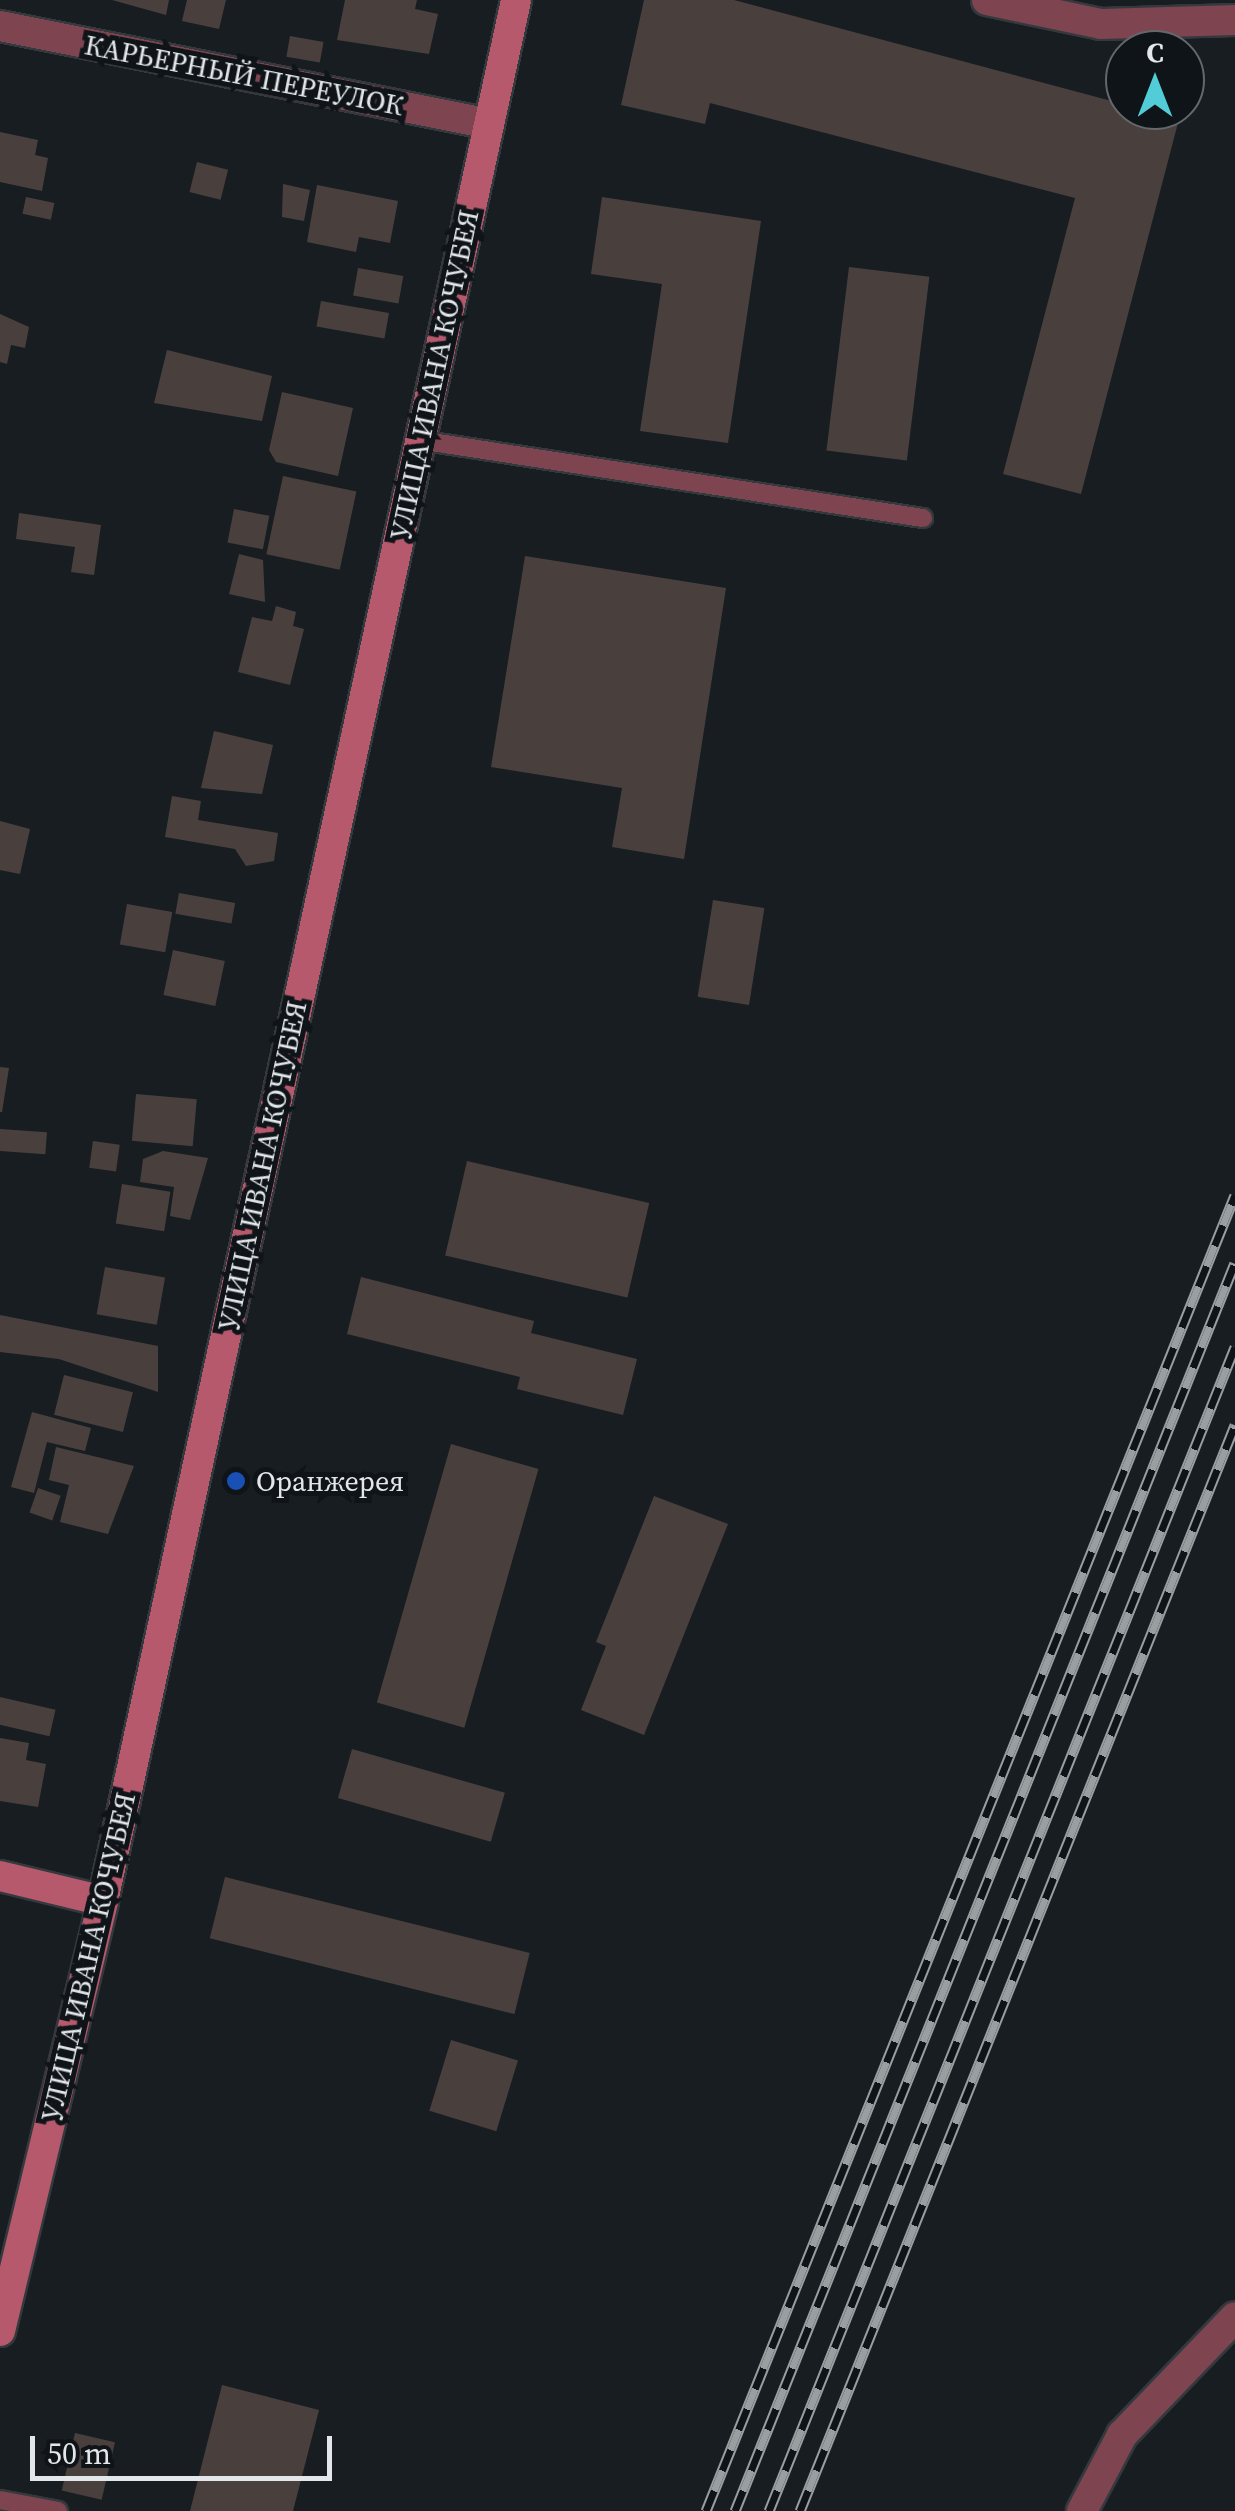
<!DOCTYPE html>
<meta charset="utf-8">
<style>
body{margin:0}
#map{position:relative;width:1235px;height:2511px;overflow:hidden;background:#181d22;font-family:"Source Serif 4",serif}
div>[style]{position:absolute}
.building>*{inset:0;background:#49403d;transform-origin:0 0}
.roads{filter:drop-shadow(2px 0 #34393e) drop-shadow(-2px 0 #34393e) drop-shadow(0 2px #34393e) drop-shadow(0 -2px #34393e)}
.lane>*{height:18px;margin:-9px;padding:0 9px;transform-origin:9px;border-radius:9px;background:#7e444f}
.street>*{height:30px;margin:-15px;padding:0 15px;transform-origin:15px;border-radius:15px;background:#7e444f}
.secondary>*{height:30px;margin:-15px;padding:0 15px;transform-origin:15px;border-radius:15px;background:#b6596c}
.rail>*{height:11px;margin-top:-5.5px;transform-origin:0;background:repeating-linear-gradient(90deg,#0f1419 0 22px,#999ea1 0 44px);box-sizing:border-box;border-block:2px solid #999ea1}
.dots>*{width:28px;height:28px;translate:-50% -50%;box-sizing:border-box;border:5px solid #0f1419;border-radius:50%}
span{translate:-50% -50%;white-space:nowrap;text-align:center;line-height:1.15;-webkit-text-stroke:10px #0f1419;paint-order:stroke}
.street-label{font-size:28px;color:#e3e7ea}
.poi-label{font-size:28px;color:#e3e7ea}
.left{translate:0 -50%;text-align:left}
.north{position:absolute;left:1105px;top:30px;width:100px;height:100px;box-sizing:border-box;background:#0f1419;border:2px solid #64686d;border-radius:50%;rotate:0deg;font-size:28px;font-weight:700;line-height:40px;text-align:center;color:#e3e7ea}
.north::after{content:'';display:block;margin:auto;width:35px;height:45px;background:#52ccd6;clip-path:polygon(50% 0,100% 100%,50% 72%,0 100%)}
.scale{position:absolute;left:30px;top:2436px;width:302px;height:45px;box-sizing:border-box;border:5px solid #e3e7ea;border-top:0;padding-left:12px;font-size:30px;line-height:35px;white-space:nowrap;color:#e3e7ea;-webkit-text-stroke:8px #0f1419;paint-order:stroke}
</style>
<div id="map">
<div class="building">
<div style="clip-path:polygon(112px 0,169px 0,166px 15px)"></div>
<div style="clip-path:polygon(187px 0,226px 0,219px 29px,182px 21px)"></div>
<div style="clip-path:polygon(345px 0,417px 0,415px 9px,438px 14px,429px 54px,337px 40px)"></div>
<div style="clip-path:polygon(644px 0,734px 0,1179px 119px,1081px 494px,1003px 474px,1075px 198px,710px 103px,705px 124px,621px 105px)"></div>
<div style="left:290px;top:36px;width:34px;height:21px;rotate:10deg"></div>
<div style="clip-path:polygon(0 132px,38px 140px,35px 155px,48px 158px,42px 191px,0 182px)"></div>
<div style="left:197px;top:162px;width:32px;height:31px;rotate:14deg"></div>
<div style="clip-path:polygon(283px 184px,310px 190px,304px 221px,282px 217px)"></div>
<div style="clip-path:polygon(317px 185px,398px 201px,390px 243px,359px 237px,356px 252px,307px 242px)"></div>
<div style="left:26px;top:197px;width:29px;height:17px;rotate:12deg"></div>
<div style="clip-path:polygon(602px 197px,761px 221px,728px 443px,640px 431px,662px 284px,591px 274px)"></div>
<div style="left:849px;top:267px;width:81px;height:185px;rotate:7deg"></div>
<div style="left:358px;top:268px;width:46px;height:28px;rotate:10deg"></div>
<div style="left:321px;top:301px;width:69px;height:26px;rotate:10deg"></div>
<div style="clip-path:polygon(0 314px,29px 327px,25px 348px,11px 345px,7px 364px,0 362px)"></div>
<div style="clip-path:polygon(167px 350px,272px 376px,262px 421px,154px 403px)"></div>
<div style="clip-path:polygon(282px 392px,353px 408px,338px 476px,276px 462px,269px 450px)"></div>
<div style="left:283px;top:476px;width:75px;height:80px;rotate:12deg"></div>
<div style="left:234px;top:509px;width:36px;height:34px;rotate:11deg"></div>
<div style="clip-path:polygon(19px 513px,101px 525px,94px 575px,71px 572px,75px 547px,16px 539px)"></div>
<div style="clip-path:polygon(239px 554px,263px 560px,265px 602px,229px 594px)"></div>
<div style="clip-path:polygon(525px 556px,726px 588px,684px 859px,612px 847px,622px 788px,491px 767px)"></div>
<div style="clip-path:polygon(276px 606px,296px 612px,293px 626px,304px 629px,290px 685px,238px 672px,252px 617px,272px 621px)"></div>
<div style="clip-path:polygon(214px 731px,273px 745px,262px 794px,201px 788px)"></div>
<div style="clip-path:polygon(172px 796px,201px 801px,198px 820px,278px 833px,274px 861px,246px 866px,235px 849px,165px 837px)"></div>
<div style="clip-path:polygon(0 821px,30px 829px,20px 874px,0 870px)"></div>
<div style="left:179px;top:893px;width:57px;height:21px;rotate:10deg"></div>
<div style="left:713px;top:900px;width:52px;height:98px;rotate:9deg"></div>
<div style="left:127px;top:904px;width:46px;height:41px;rotate:10deg"></div>
<div style="left:173px;top:950px;width:53px;height:46px;rotate:12deg"></div>
<div style="clip-path:polygon(0 1067px,9px 1068px,2px 1112px,0 1112px)"></div>
<div style="left:136px;top:1094px;width:61px;height:47px;rotate:5deg"></div>
<div style="left:0;top:1129px;width:47px;height:22px;rotate:4deg"></div>
<div style="left:93px;top:1141px;width:27px;height:27px;rotate:8deg"></div>
<div style="clip-path:polygon(163px 1151px,208px 1158px,190px 1220px,170px 1216px,174px 1187px,140px 1182px,143px 1159px)"></div>
<div style="left:467px;top:1161px;width:187px;height:97px;rotate:13deg"></div>
<div style="left:122px;top:1184px;width:49px;height:40px;rotate:9deg"></div>
<div style="left:105px;top:1267px;width:61px;height:48px;rotate:10deg"></div>
<div style="clip-path:polygon(361px 1277px,534px 1321px,531px 1333px,637px 1359px,623px 1415px,517px 1389px,520px 1377px,347px 1334px)"></div>
<div style="clip-path:polygon(0 1315px,158px 1346px,158px 1392px,59px 1359px,0 1352px)"></div>
<div style="left:64px;top:1375px;width:71px;height:41px;rotate:14deg"></div>
<div style="clip-path:polygon(32px 1412px,91px 1428px,85px 1451px,47px 1442px,34px 1493px,11px 1487px)"></div>
<div style="left:451px;top:1444px;width:91px;height:269px;rotate:16deg"></div>
<div style="clip-path:polygon(56px 1447px,134px 1466px,108px 1534px,60px 1522px,69px 1485px,49px 1480px)"></div>
<div style="left:38px;top:1488px;width:24px;height:26px;rotate:19deg"></div>
<div style="clip-path:polygon(654px 1496px,728px 1524px,644px 1735px,581px 1710px,606px 1646px,596px 1642px)"></div>
<div style="left:0;top:1697px;width:57px;height:27px;rotate:13deg"></div>
<div style="clip-path:polygon(0 1738px,29px 1743px,26px 1760px,46px 1764px,38px 1807px,0 1801px)"></div>
<div style="left:352px;top:1749px;width:159px;height:51px;rotate:16deg"></div>
<div style="left:225px;top:1877px;width:314px;height:63px;rotate:14deg"></div>
<div style="left:451px;top:2040px;width:70px;height:74px;rotate:17deg"></div>
<div style="clip-path:polygon(222px 2385px,319px 2410px,293px 2511px,190px 2511px)"></div>
<div style="left:75px;top:2433px;width:41px;height:59px;rotate:13deg"></div>
</div>
<div class="roads">
<div class="lane">
<div style="left:419px;top:440px;width:510px;rotate:8.8deg"></div>
<div style="left:0;top:2500px;width:59px;rotate:10.7deg"></div>
</div>
<div class="street">
<div style="left:987px;top:0;width:116px;rotate:11.9deg"></div>
<div style="left:1101px;top:24px;width:134px;rotate:-1.7deg"></div>
<div style="left:0;top:26px;width:499px;rotate:11.3deg"></div>
<div style="left:1082px;top:2511px;width:86px;rotate:-62.2deg"></div>
<div style="left:1122px;top:2435px;width:163px;rotate:-46.2deg"></div>
</div>
<div class="secondary">
<div style="left:0;top:1876px;width:106px;rotate:13.6deg"></div>
<div style="left:0;top:2331px;width:442px;rotate:-76.5deg"></div>
<div style="left:103px;top:1901px;width:1945px;rotate:-77.74deg"></div>
</div>
</div>
<div class="rail">
<div style="left:706px;top:2511px;width:1418px;rotate:-68.1deg"></div>
<div style="left:735px;top:2511px;width:1344px;rotate:-68.17deg"></div>
<div style="left:769px;top:2511px;width:1254px;rotate:-68.18deg"></div>
<div style="left:800px;top:2511px;width:1170px;rotate:-68.17deg"></div>
</div>
<div class="dots">
<div style="left:236px;top:1481px;background:#1a4fb4"></div>
</div>
<div class="street-label">
<span style="left:244px;top:75px;rotate:11deg">КАРЬЕРНЫЙ ПЕРЕУЛОК</span>
<span style="left:434px;top:375px;rotate:-78deg">УЛИЦА ИВАНА КОЧУБЕЯ</span>
<span style="left:262px;top:1166px;rotate:-78deg">УЛИЦА ИВАНА КОЧУБЕЯ</span>
<span style="left:88px;top:1957px;rotate:-77deg">УЛИЦА ИВАНА КОЧУБЕЯ</span>
</div>
<div class="poi-label">
<span class="left" style="left:256px;top:1481px">Оранжерея</span>
</div>
<div class="north">С</div>
<div class="scale">50 m</div>
</div>
